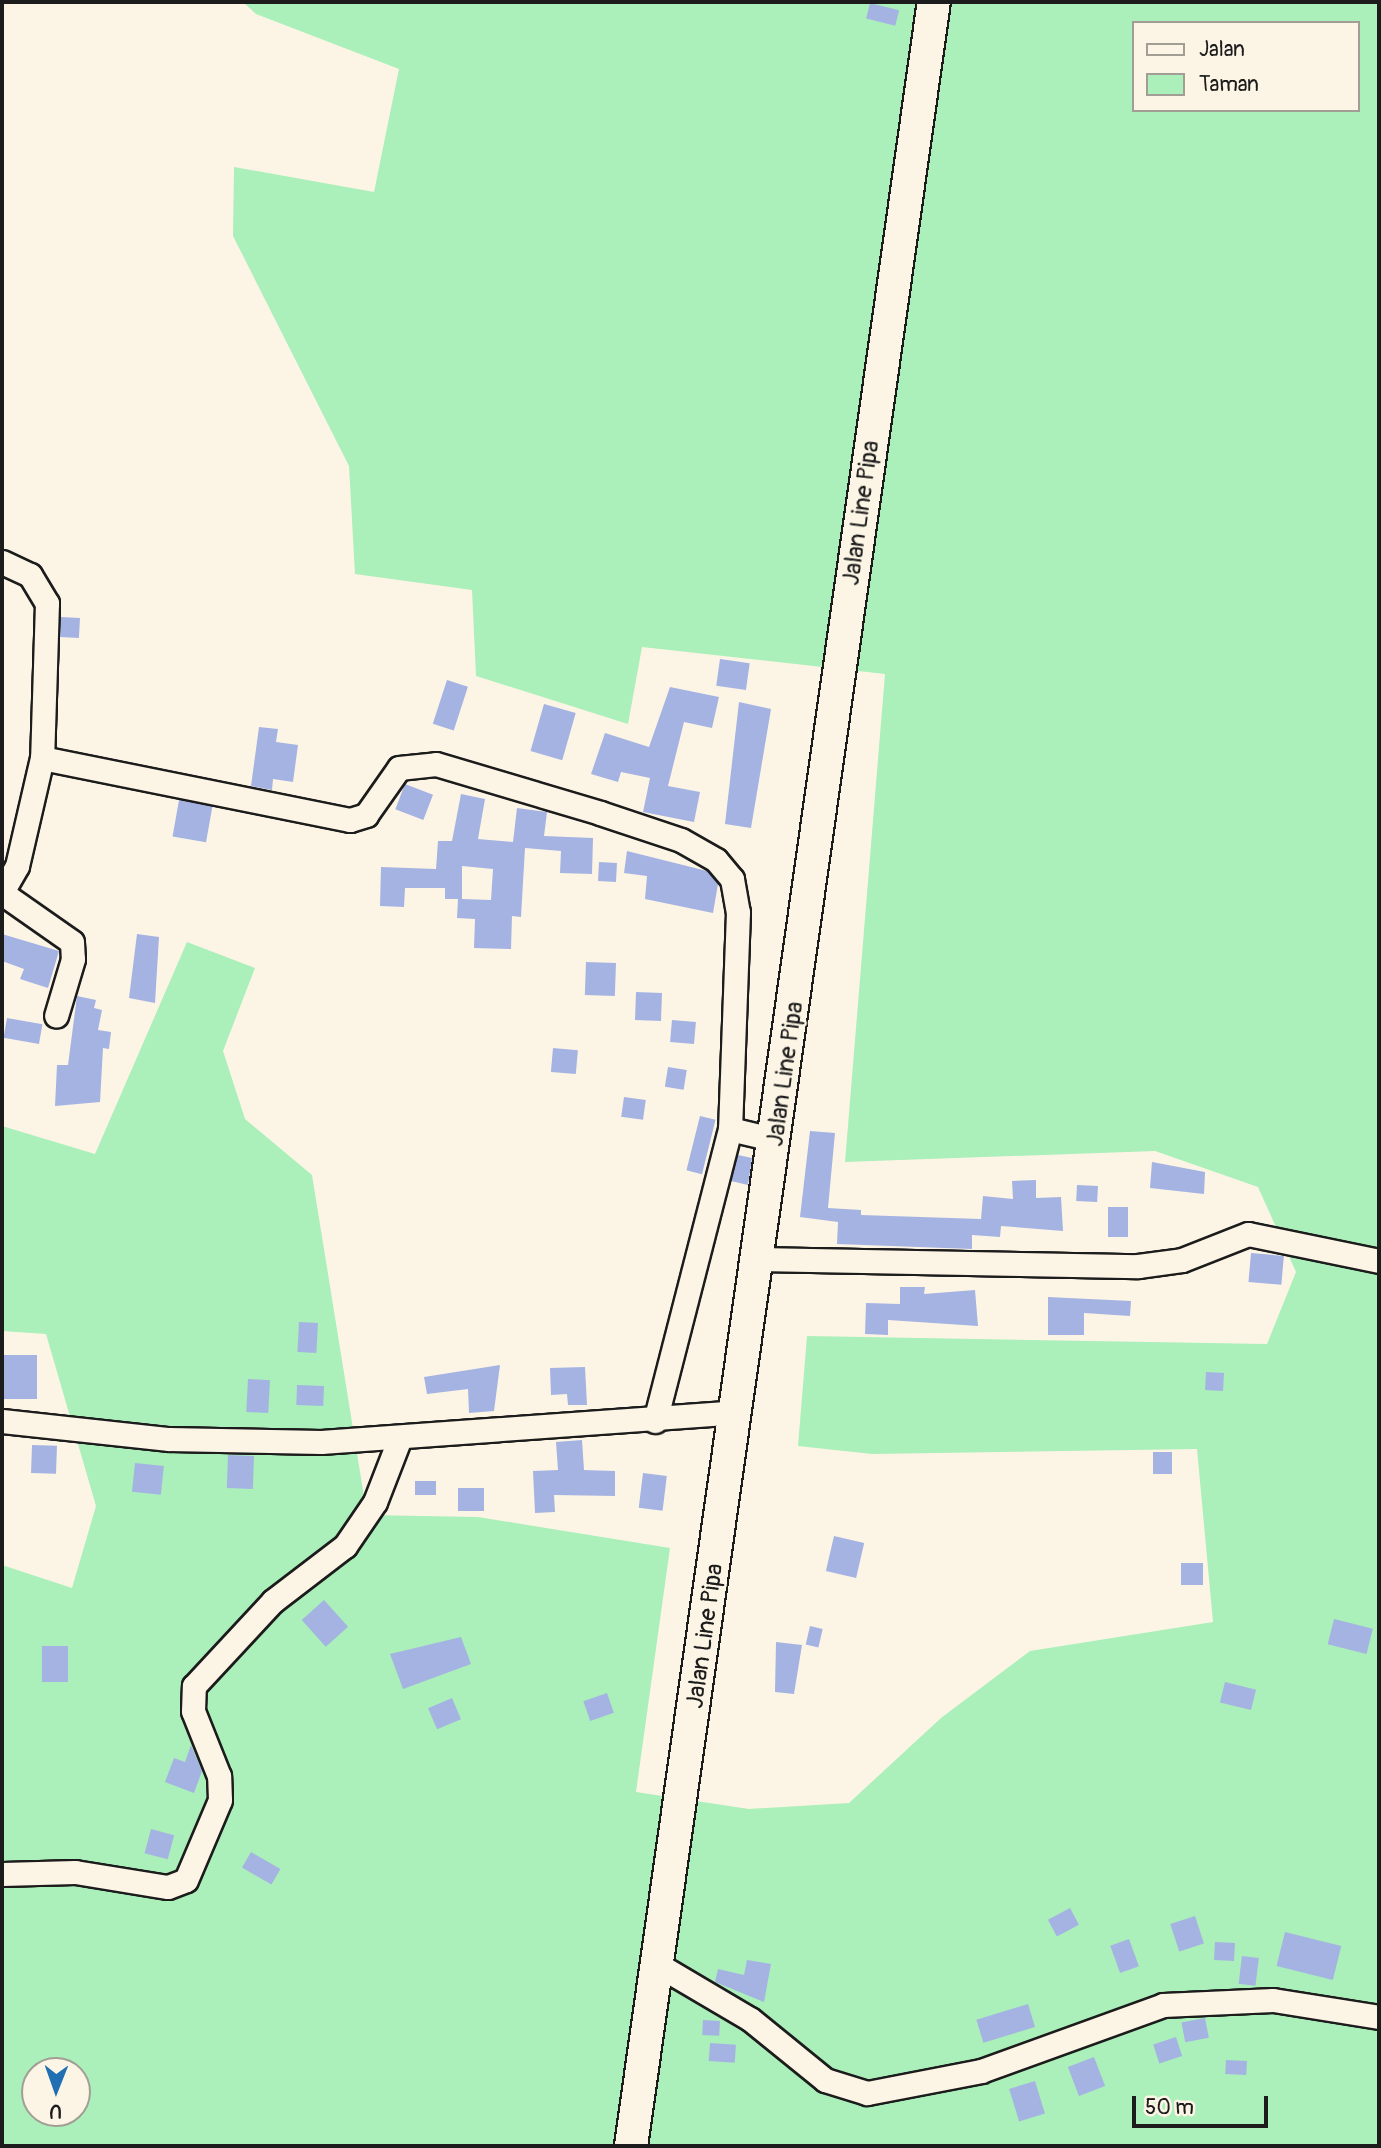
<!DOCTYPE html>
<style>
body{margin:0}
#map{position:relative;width:1381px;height:2148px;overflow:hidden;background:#fcf5e5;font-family:Pangolin,sans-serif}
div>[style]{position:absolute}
.green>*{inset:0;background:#abefba}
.building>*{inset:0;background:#a5b3e3;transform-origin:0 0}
.roads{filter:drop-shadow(2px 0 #1c1c1c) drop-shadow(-2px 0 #1c1c1c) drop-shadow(0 2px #1c1c1c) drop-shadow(0 -2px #1c1c1c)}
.street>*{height:23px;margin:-11.5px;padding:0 11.5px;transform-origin:11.5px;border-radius:11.5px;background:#fcf5e5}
.secondary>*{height:32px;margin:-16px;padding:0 16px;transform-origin:16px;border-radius:16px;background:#fcf5e5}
span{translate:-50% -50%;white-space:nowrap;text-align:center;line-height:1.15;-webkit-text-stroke:5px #fcf5e5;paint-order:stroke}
.street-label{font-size:24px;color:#1c1c1c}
.frame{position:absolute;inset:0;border:4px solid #1c1c1c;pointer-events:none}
.legend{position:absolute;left:1132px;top:21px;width:228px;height:91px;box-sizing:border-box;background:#fcf5e5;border:2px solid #a29e95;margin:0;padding:9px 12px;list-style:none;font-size:21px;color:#1c1c1c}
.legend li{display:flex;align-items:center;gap:14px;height:35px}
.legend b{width:35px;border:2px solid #a29e95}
.north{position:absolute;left:21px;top:2057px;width:70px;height:70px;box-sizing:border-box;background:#fcf5e5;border:2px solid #a29e95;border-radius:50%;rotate:181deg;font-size:19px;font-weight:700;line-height:28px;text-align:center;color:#1c1c1c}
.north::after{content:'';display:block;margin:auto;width:24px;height:32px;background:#1f6fb2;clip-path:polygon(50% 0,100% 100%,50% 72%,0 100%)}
.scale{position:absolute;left:1132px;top:2096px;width:136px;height:32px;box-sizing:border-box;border:4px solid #1c1c1c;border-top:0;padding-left:9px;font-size:21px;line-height:24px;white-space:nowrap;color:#1c1c1c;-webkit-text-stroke:5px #fcf5e5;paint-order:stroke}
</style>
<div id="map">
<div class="green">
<div style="clip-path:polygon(evenodd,243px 2px,1379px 2px,1379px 2146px,2px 2146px,2px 1565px,72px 1588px,96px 1506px,46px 1334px,2px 1331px,2px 1126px,95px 1154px,187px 942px,255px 968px,223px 1051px,245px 1119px,312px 1175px,367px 1515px,478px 1517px,670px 1548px,636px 1792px,749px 1809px,849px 1803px,941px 1718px,1030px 1651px,1213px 1622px,1197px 1449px,872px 1454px,798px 1446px,807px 1336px,1267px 1344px,1296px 1272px,1258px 1187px,1155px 1151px,845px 1162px,885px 674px,642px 647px,628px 724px,476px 676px,472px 590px,355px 574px,349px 466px,233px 236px,234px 167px,374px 192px,399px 69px,256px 14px,243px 2px,1134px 23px,1358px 23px,1358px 110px,1134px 110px,1134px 23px,243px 2px,35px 2071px,77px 2071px,77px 2113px,35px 2113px,35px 2071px)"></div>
</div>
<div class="building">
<div style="left:870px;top:3px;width:30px;height:16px;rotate:14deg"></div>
<div style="left:61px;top:617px;width:19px;height:20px;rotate:3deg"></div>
<div style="left:720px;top:659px;width:30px;height:27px;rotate:8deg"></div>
<div style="left:447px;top:680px;width:22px;height:46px;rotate:18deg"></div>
<div style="clip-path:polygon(670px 687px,719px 697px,712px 728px,684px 722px,668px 786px,700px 792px,694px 822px,643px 812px,650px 778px,621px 772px,618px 782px,591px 774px,605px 733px,649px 747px)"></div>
<div style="clip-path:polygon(739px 702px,771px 709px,751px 828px,725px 824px)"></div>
<div style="left:544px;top:704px;width:33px;height:49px;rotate:16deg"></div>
<div style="clip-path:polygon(259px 727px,278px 729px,276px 742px,298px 745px,293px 782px,273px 779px,272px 790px,251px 786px)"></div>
<div style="left:405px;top:784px;width:30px;height:27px;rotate:21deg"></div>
<div style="clip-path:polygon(evenodd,461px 794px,485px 799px,478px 839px,513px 842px,517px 808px,547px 812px,544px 836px,593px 838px,592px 874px,560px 873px,561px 851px,525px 848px,521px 917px,512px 916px,511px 949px,474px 948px,475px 919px,457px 918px,458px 899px,445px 899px,445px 888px,405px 888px,404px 907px,380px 906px,381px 867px,436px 869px,438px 841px,452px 841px,461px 794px,462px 866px,493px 869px,491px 900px,462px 899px,462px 866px)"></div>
<div style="left:179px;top:800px;width:34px;height:37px;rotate:10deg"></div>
<div style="clip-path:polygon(627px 851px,707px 871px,718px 884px,713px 913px,645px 899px,647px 876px,624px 873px)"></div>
<div style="left:599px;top:862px;width:18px;height:19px;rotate:3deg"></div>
<div style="clip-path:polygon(2px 934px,59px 951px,48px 988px,20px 979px,24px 969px,2px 961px)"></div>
<div style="clip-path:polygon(137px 934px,159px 937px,155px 1003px,129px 998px)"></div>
<div style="left:586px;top:962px;width:30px;height:33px;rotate:2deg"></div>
<div style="left:636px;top:992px;width:26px;height:28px;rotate:2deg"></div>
<div style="clip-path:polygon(77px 996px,96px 1000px,94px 1008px,102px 1010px,98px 1030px,111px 1032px,109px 1049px,103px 1048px,100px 1102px,55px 1106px,57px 1065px,68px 1065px)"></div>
<div style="left:7px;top:1018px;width:36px;height:20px;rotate:10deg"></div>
<div style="left:672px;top:1020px;width:24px;height:22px;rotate:5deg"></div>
<div style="left:553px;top:1048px;width:25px;height:24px;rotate:5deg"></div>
<div style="left:668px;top:1067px;width:19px;height:20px;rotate:9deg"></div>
<div style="left:624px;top:1097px;width:22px;height:20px;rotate:8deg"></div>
<div style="left:700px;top:1116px;width:16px;height:56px;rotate:14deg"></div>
<div style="clip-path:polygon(810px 1131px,835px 1133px,828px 1208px,861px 1210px,861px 1215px,981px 1219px,983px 1196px,1013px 1199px,1012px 1181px,1036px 1180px,1036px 1198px,1061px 1197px,1063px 1231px,1001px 1226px,1000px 1237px,972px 1235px,972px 1249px,837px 1244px,838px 1222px,800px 1217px)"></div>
<div style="clip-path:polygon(738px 1155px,752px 1158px,748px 1185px,731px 1181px)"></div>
<div style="clip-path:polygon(1152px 1162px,1205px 1172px,1204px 1194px,1150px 1188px)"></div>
<div style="left:1077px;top:1185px;width:21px;height:16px;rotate:3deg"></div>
<div style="left:1108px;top:1207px;width:20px;height:30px"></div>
<div style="left:1251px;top:1253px;width:33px;height:29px;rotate:5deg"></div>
<div style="clip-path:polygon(900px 1287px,925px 1287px,924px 1294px,975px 1290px,978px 1326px,888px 1320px,888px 1335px,865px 1334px,866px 1303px,900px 1304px)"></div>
<div style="clip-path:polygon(1048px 1297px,1131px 1301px,1130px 1316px,1084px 1313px,1084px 1335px,1048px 1335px)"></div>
<div style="left:299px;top:1322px;width:19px;height:30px;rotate:3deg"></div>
<div style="left:2px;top:1355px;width:35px;height:44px"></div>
<div style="clip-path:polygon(500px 1365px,494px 1411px,469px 1413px,468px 1389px,427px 1394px,424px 1377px)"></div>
<div style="clip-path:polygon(585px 1367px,587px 1405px,568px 1405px,567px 1394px,551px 1395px,550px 1368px)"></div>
<div style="left:1206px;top:1372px;width:18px;height:18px;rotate:3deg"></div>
<div style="left:248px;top:1379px;width:22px;height:33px;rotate:3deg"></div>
<div style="left:297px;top:1385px;width:27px;height:20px;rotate:2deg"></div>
<div style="clip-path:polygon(582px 1440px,584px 1470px,615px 1471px,615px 1496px,554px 1495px,555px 1512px,535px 1513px,533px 1471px,558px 1470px,556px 1442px)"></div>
<div style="left:32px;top:1445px;width:25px;height:28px;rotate:2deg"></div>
<div style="left:1153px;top:1452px;width:19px;height:22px"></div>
<div style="left:228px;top:1455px;width:26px;height:33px;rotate:2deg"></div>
<div style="left:135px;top:1463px;width:29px;height:29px;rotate:6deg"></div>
<div style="left:643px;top:1473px;width:24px;height:35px;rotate:7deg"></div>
<div style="left:415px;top:1481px;width:21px;height:14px"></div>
<div style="left:458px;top:1488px;width:26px;height:23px"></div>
<div style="left:834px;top:1536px;width:31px;height:36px;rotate:13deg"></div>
<div style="left:1181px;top:1563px;width:22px;height:22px"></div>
<div style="left:324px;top:1600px;width:36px;height:30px;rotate:48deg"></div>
<div style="left:1334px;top:1619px;width:40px;height:26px;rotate:14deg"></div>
<div style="left:810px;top:1626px;width:13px;height:19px;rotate:13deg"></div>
<div style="clip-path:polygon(461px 1637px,471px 1664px,403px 1689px,390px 1654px)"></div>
<div style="clip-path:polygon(776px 1642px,802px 1645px,794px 1694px,775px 1692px)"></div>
<div style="left:42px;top:1646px;width:26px;height:36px"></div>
<div style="left:1225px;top:1682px;width:32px;height:21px;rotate:14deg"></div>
<div style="left:607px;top:1693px;width:21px;height:25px;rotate:71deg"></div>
<div style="left:452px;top:1698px;width:23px;height:26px;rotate:67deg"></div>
<div style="clip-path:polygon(191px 1745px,202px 1771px,194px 1793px,165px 1782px,174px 1758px,185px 1762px)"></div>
<div style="left:151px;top:1829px;width:24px;height:25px;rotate:15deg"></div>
<div style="left:251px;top:1852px;width:34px;height:18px;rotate:30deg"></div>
<div style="left:1070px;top:1908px;width:19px;height:25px;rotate:62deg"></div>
<div style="left:1195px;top:1916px;width:29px;height:26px;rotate:72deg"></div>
<div style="left:1285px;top:1932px;width:58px;height:35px;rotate:14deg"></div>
<div style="left:1129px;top:1939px;width:29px;height:20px;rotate:70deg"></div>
<div style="left:1215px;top:1942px;width:20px;height:18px;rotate:3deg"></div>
<div style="left:1242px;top:1956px;width:17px;height:28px;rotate:7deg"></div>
<div style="clip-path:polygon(747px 1960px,771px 1964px,764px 2002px,715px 1982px,718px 1969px,744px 1975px)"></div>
<div style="left:1028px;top:2004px;width:24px;height:54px;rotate:73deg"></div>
<div style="left:1205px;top:2018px;width:20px;height:24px;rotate:79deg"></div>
<div style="left:703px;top:2020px;width:17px;height:15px;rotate:3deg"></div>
<div style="left:1176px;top:2037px;width:20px;height:24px;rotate:72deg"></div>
<div style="left:710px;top:2043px;width:26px;height:18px;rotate:4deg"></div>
<div style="left:1094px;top:2057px;width:31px;height:28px;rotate:69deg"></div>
<div style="left:1226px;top:2060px;width:21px;height:14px;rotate:3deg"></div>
<div style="left:1035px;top:2081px;width:34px;height:27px;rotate:73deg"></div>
</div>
<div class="roads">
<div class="street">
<div style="left:2px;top:562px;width:31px;rotate:25deg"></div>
<div style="left:30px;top:575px;width:33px;rotate:59deg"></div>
<div style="left:47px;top:603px;width:155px;rotate:91.8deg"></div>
<div style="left:42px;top:758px;width:314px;rotate:11.4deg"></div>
<div style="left:350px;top:820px;width:17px;rotate:-17deg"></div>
<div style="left:366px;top:815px;width:57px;rotate:-54.9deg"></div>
<div style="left:399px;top:768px;width:37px;rotate:-6deg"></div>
<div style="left:436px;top:764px;width:171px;rotate:16.6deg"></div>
<div style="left:600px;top:813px;width:85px;rotate:18.4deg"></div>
<div style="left:681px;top:840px;width:40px;rotate:29.7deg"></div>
<div style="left:716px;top:860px;width:25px;rotate:50deg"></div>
<div style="left:732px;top:879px;width:34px;rotate:80deg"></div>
<div style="left:738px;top:912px;width:217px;rotate:92.1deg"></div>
<div style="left:730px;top:1129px;width:47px;rotate:13.4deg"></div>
<div style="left:2px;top:892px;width:30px;rotate:-60deg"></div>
<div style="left:17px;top:866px;width:111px;rotate:-77deg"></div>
<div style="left:2px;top:893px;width:85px;rotate:35deg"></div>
<div style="left:72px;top:942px;width:17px;rotate:87deg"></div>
<div style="left:73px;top:959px;width:59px;rotate:106.6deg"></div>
<div style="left:758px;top:1259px;width:380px;rotate:1.1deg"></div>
<div style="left:1138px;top:1266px;width:44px;rotate:-7.8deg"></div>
<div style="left:1182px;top:1260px;width:71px;rotate:-21.5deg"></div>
<div style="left:1248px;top:1234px;width:134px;rotate:11.6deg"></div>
<div style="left:2px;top:1421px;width:168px;rotate:6.2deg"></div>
<div style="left:169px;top:1439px;width:152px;rotate:1.1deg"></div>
<div style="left:321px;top:1442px;width:416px;rotate:-4.1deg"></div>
<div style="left:655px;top:1421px;width:301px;rotate:-75.6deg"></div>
<div style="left:2px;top:1874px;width:73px;rotate:-1.6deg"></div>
<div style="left:75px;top:1872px;width:94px;rotate:9.2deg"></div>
<div style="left:168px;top:1887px;width:19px;rotate:-21deg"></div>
<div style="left:186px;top:1880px;width:87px;rotate:-67deg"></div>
<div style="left:220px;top:1800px;width:24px;rotate:-92deg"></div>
<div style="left:219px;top:1776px;width:70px;rotate:-111.8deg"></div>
<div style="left:193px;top:1711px;width:25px;rotate:-88deg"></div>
<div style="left:194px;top:1686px;width:116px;rotate:-47.1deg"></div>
<div style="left:273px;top:1601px;width:91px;rotate:-37.4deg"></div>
<div style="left:345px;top:1546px;width:53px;rotate:-55.7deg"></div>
<div style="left:375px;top:1502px;width:66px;rotate:-68.8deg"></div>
<div style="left:660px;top:1966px;width:104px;rotate:30.5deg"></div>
<div style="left:750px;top:2019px;width:97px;rotate:39.1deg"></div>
<div style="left:825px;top:2080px;width:44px;rotate:17.2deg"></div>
<div style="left:867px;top:2093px;width:116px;rotate:-10.9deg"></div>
<div style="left:981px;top:2071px;width:194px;rotate:-19.9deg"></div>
<div style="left:1163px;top:2005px;width:110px;rotate:-2.6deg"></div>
<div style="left:1273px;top:2000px;width:107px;rotate:9.1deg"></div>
</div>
<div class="secondary">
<div style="left:631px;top:2146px;width:2165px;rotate:-81.96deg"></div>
</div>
</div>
<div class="street-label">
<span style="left:861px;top:513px;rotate:-82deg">Jalan Line Pipa</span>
<span style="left:785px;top:1074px;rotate:-82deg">Jalan Line Pipa</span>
<span style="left:705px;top:1636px;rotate:-82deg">Jalan Line Pipa</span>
</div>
<div class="frame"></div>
<ul class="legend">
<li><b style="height:9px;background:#fcf5e5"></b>Jalan</li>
<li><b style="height:19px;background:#abefba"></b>Taman</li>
</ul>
<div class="north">U</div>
<div class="scale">50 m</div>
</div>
